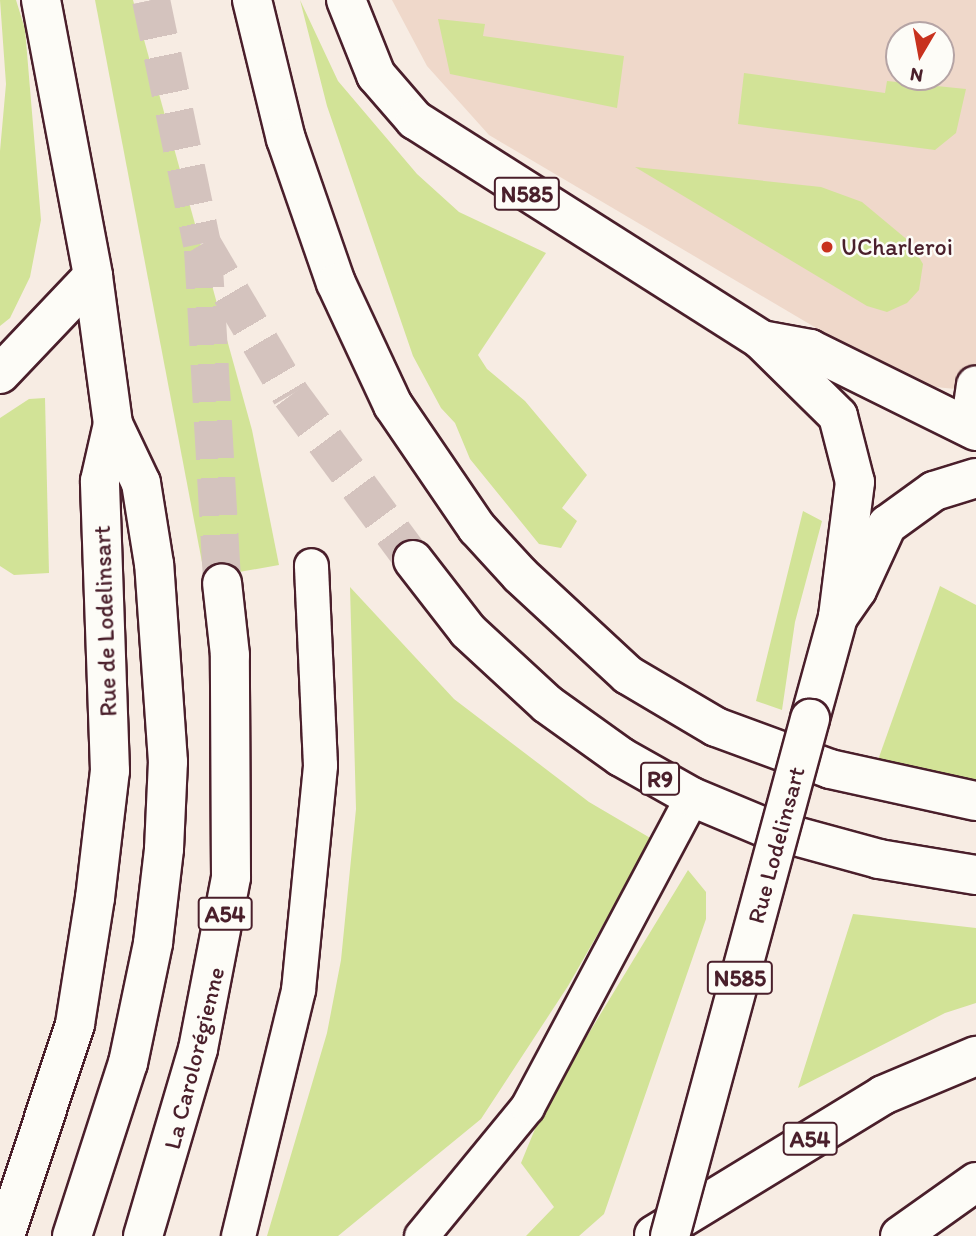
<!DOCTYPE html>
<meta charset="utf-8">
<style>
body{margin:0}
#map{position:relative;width:976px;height:1236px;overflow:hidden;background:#f7ece3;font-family:Itim,sans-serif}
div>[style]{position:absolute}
.built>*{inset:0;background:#efd8ca}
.green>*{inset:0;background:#d2e397}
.highway-tunnel>*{height:38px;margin-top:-19px;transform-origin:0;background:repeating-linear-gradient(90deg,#d4c3be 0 38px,transparent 0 57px)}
.roads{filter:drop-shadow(2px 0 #4a1f2b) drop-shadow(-2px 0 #4a1f2b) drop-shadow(0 2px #4a1f2b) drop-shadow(0 -2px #4a1f2b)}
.lane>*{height:33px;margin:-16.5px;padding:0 16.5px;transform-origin:16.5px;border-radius:16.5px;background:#fdfcf7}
.street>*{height:38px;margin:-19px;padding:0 19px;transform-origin:19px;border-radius:19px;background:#fdfcf7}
.secondary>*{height:38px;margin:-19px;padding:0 19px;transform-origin:19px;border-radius:19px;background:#fdfcf7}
.primary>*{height:38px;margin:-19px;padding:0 19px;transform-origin:19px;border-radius:19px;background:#fdfcf7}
.highway>*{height:38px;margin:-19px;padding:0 19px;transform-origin:19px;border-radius:19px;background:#fdfcf7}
.bridges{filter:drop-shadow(2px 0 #4a1f2b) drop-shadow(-2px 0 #4a1f2b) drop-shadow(0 2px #4a1f2b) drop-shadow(0 -2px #4a1f2b)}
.primary-bridge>*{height:38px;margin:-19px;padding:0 19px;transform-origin:19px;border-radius:19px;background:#fdfcf7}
.dots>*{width:19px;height:19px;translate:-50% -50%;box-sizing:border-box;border:4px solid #fdfcf7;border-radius:50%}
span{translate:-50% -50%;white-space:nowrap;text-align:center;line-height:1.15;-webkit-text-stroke:5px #fdfcf7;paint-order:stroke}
.shield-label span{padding:2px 5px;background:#fdfcf7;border:2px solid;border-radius:5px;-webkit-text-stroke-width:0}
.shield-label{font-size:23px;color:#4a1f2b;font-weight:700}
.poi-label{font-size:24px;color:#4a1f2b}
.left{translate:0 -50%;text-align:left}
.street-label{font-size:24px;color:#4a1f2b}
.north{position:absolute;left:885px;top:21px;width:70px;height:70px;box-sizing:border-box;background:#fdfcf7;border:2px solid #b5a4a5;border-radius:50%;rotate:190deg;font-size:19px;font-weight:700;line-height:28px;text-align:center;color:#4a1f2b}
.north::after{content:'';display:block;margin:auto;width:24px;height:32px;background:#c8321e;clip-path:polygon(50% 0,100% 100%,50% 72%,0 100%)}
</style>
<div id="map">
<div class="built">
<div style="clip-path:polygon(evenodd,392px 0,976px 0,976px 391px,935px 387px,867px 358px,489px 135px,427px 66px,392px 0,899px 35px,941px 35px,941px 77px,899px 77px,899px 35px)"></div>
</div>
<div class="green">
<div style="clip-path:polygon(0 0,16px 0,25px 29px,41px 220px,30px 277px,10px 318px,0 326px,0 151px,6px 84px)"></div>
<div style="clip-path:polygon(95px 0,133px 0,252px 430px,279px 565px,205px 578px)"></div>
<div style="clip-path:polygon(300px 0,338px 81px,417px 174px,459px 212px,546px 253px,478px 355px,487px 369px,525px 401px,587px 475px,562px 508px,577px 521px,561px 548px,539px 544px,470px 459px,455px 423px,441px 408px,413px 356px,327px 106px)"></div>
<div style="clip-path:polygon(438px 19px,485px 24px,483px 36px,624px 56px,617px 108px,450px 74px)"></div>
<div style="clip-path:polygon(744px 73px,885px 93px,887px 81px,966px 89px,956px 133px,935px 150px,738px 124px)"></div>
<div style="clip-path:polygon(635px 167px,821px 187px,862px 202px,910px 242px,923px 264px,919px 290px,907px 303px,887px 312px,867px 306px)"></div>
<div style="clip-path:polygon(45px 398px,49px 573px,14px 575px,0 566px,0 418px,29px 399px)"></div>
<div style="clip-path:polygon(803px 511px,822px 521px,795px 622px,782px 710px,756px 701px)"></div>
<div style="clip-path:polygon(940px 586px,976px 605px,976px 780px,878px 760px)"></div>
<div style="clip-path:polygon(350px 587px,454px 699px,589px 802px,652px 839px,568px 986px,481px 1119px,338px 1236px,267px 1236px,327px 1033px,341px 960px,356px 809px)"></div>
<div style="clip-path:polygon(688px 870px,706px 892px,706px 919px,604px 1214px,579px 1236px,526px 1236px,554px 1207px,521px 1163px,544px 1107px)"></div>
<div style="clip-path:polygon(853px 914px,976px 928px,976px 1003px,945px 1013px,798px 1088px)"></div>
</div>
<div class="highway-tunnel">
<div style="left:151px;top:0;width:249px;rotate:78.2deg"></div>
<div style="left:202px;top:244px;width:175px;rotate:59.5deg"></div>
<div style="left:291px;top:395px;width:205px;rotate:53.5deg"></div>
<div style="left:203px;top:250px;width:334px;rotate:86.7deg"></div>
</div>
<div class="roads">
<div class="lane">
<div style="left:238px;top:1236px;width:253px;rotate:-76.3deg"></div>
<div style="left:298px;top:990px;width:226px;rotate:-84.4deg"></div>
<div style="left:320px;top:765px;width:200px;rotate:-92.6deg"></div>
<div style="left:421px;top:1236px;width:167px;rotate:-50.6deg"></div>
<div style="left:527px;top:1107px;width:351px;rotate:-62deg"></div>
</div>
<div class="street">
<div style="left:0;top:374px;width:135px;rotate:-46.5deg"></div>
<div style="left:970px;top:427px;width:42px;rotate:-81.9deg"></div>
<div style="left:900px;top:1236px;width:93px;rotate:-35.4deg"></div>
</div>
<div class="secondary">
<div style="left:761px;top:340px;width:50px;rotate:10.4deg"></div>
<div style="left:810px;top:349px;width:185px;rotate:26.3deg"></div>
<div style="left:838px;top:617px;width:33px;rotate:-55deg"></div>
<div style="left:857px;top:590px;width:72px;rotate:-65.2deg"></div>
<div style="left:887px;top:525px;width:58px;rotate:-35.9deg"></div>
<div style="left:934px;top:491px;width:44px;rotate:-17.2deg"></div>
<div style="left:5px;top:1236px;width:223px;rotate:-71.7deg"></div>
<div style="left:75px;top:1024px;width:128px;rotate:-81deg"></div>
<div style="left:95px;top:898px;width:128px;rotate:-83.3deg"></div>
<div style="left:110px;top:771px;width:290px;rotate:-92deg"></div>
<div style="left:100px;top:481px;width:58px;rotate:-77.2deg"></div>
</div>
<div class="primary">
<div style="left:41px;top:0;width:281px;rotate:79.3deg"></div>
<div style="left:93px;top:276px;width:149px;rotate:82.3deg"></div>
<div style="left:346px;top:0;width:81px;rotate:68.2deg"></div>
<div style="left:376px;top:75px;width:60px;rotate:49.1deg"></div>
<div style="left:415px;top:120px;width:410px;rotate:32.4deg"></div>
<div style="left:761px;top:340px;width:108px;rotate:44.6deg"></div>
<div style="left:838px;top:416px;width:68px;rotate:75.6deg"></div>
<div style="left:855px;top:482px;width:136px;rotate:97.2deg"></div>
<div style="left:838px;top:617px;width:106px;rotate:105.4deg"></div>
</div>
<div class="highway">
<div style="left:252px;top:0;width:143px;rotate:76.3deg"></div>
<div style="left:286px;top:139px;width:152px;rotate:70.9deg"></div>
<div style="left:336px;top:283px;width:135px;rotate:65deg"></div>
<div style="left:393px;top:405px;width:149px;rotate:55.7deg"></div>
<div style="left:477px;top:528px;width:64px;rotate:47.5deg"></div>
<div style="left:520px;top:575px;width:147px;rotate:42.8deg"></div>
<div style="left:628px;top:675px;width:102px;rotate:30.6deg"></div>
<div style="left:716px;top:727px;width:121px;rotate:20.2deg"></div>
<div style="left:830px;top:769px;width:149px;rotate:12.4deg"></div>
<div style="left:413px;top:560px;width:90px;rotate:52.2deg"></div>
<div style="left:468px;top:631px;width:108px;rotate:42.7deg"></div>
<div style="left:547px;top:704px;width:91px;rotate:35.6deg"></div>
<div style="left:621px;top:757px;width:81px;rotate:29.4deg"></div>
<div style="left:692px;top:797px;width:80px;rotate:22.7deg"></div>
<div style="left:766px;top:828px;width:117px;rotate:15.3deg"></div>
<div style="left:879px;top:859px;width:98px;rotate:9.4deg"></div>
<div style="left:654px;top:1235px;width:268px;rotate:-31.4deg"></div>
<div style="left:883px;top:1095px;width:101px;rotate:-22.8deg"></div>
<div style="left:72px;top:1236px;width:182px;rotate:-72.1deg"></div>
<div style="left:128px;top:1063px;width:123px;rotate:-78.2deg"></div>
<div style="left:153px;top:943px;width:95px;rotate:-83.3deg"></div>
<div style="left:164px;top:849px;width:87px;rotate:-87.4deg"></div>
<div style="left:168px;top:762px;width:198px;rotate:-94deg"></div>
<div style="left:154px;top:564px;width:82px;rotate:-99.1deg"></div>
<div style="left:141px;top:483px;width:65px;rotate:-115.4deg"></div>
<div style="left:143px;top:1236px;width:195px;rotate:-73.6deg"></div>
<div style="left:198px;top:1049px;width:175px;rotate:-79.1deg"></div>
<div style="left:231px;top:877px;width:222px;rotate:-90.3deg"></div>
<div style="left:230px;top:655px;width:72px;rotate:-96.3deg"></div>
</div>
</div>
<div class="bridges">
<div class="primary-bridge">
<div style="left:670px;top:1236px;width:536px;rotate:-74.85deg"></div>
</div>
</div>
<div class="dots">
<div style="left:827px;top:247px;background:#c8321e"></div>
</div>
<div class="shield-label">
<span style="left:527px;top:194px">N585</span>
<span style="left:660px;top:779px">R9</span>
<span style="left:225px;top:914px">A54</span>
<span style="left:740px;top:978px">N585</span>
<span style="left:810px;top:1139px">A54</span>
</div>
<div class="poi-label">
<span class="left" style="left:841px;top:247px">UCharleroi</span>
</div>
<div class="street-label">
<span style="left:105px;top:621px;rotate:-92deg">Rue de Lodelinsart</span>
<span style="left:776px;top:845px;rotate:-75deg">Rue Lodelinsart</span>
<span style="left:194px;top:1058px;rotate:-76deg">La Carolorégienne</span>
</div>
<div class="north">N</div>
</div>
